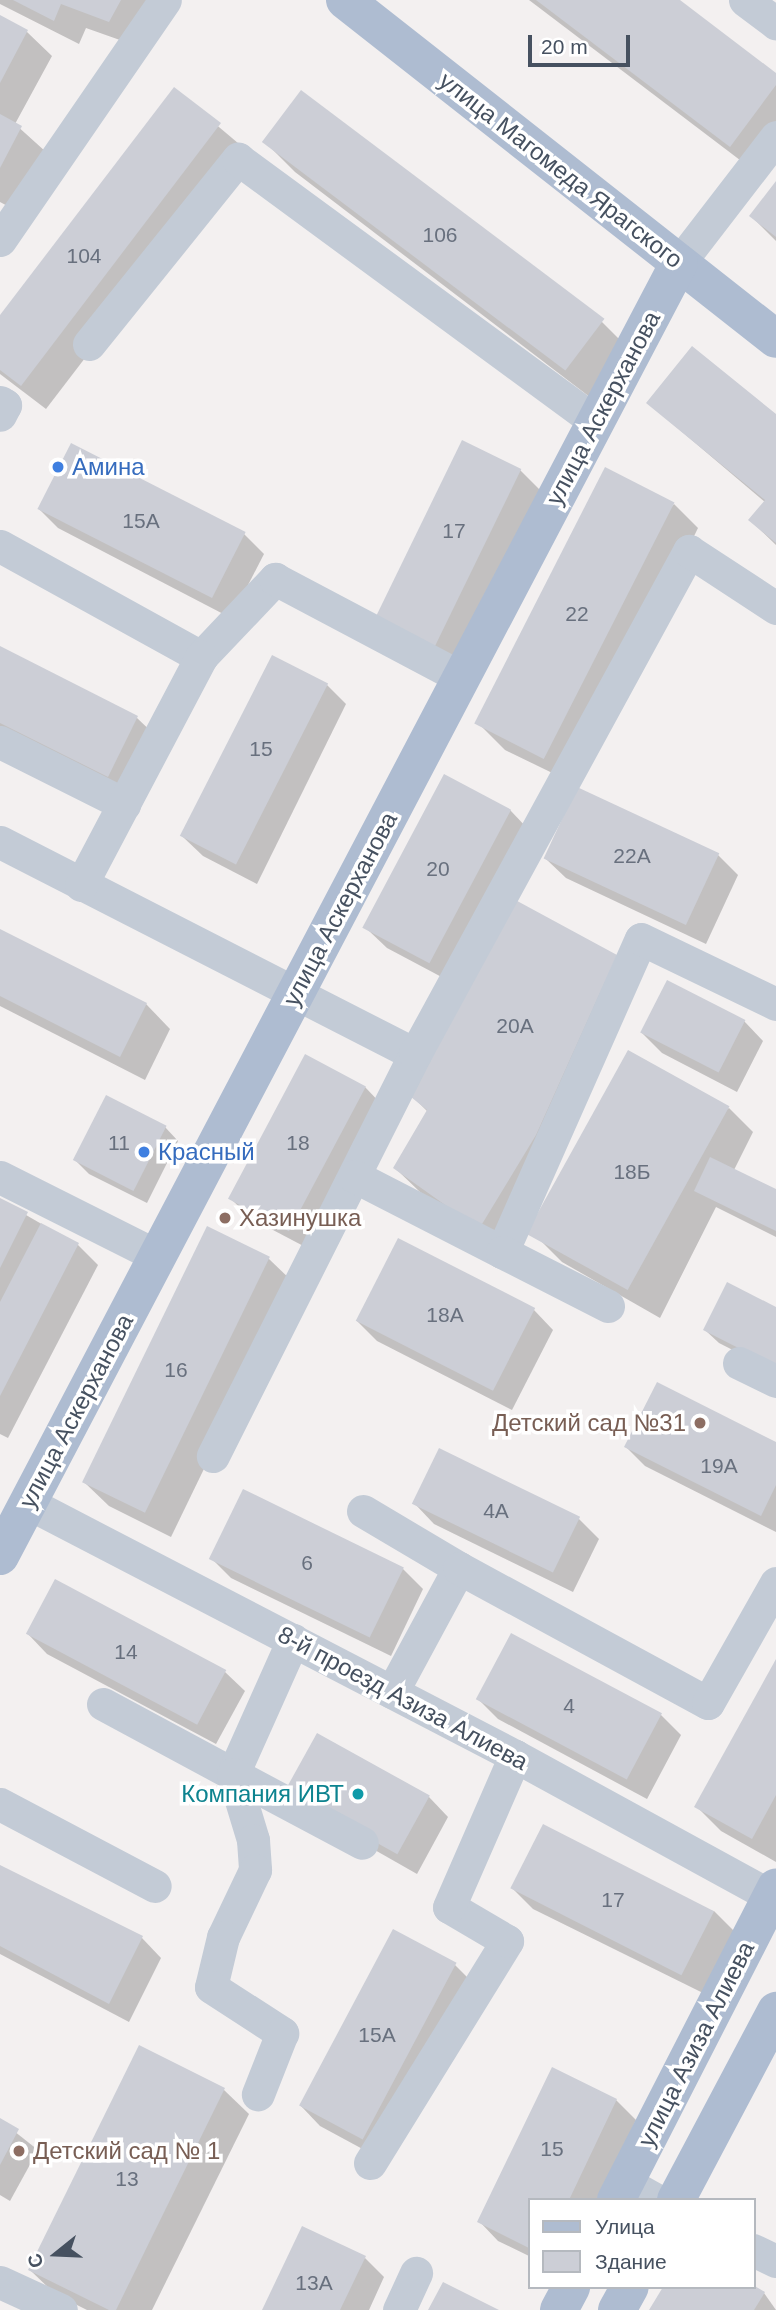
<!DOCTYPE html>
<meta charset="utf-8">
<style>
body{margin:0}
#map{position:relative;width:776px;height:2310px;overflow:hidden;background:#f3f0f0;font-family:Arial,sans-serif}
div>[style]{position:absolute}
.shadow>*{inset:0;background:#0003}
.building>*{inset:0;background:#ccced6;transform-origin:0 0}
.minor>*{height:33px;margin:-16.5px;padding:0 16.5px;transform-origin:16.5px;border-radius:16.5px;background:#c3cbd6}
.major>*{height:38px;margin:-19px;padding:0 19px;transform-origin:19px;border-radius:19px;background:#aebcd1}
.dots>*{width:19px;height:19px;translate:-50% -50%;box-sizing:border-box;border:4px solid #fff;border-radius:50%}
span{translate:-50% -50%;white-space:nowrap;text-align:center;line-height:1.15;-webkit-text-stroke:7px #fff;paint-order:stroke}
.number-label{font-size:21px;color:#68707e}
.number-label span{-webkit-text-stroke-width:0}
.street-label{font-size:24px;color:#465160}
.shop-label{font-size:24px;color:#366cbe}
.left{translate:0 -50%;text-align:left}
.education-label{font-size:24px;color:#785e54}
.right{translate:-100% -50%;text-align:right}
.culture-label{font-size:24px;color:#0d838f}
.legend{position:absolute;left:528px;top:2198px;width:228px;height:91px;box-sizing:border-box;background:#fff;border:2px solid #b5b9bf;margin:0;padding:9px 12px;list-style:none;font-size:21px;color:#465160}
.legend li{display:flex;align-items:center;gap:14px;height:35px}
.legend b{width:35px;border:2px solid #b5b9bf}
.north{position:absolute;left:21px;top:2219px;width:70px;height:70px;-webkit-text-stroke:5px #fff;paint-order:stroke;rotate:252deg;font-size:19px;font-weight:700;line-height:28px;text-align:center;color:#465160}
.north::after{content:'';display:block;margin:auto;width:24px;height:32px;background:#465160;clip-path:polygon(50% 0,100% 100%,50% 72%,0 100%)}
.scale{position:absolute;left:528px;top:35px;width:102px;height:32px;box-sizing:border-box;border:4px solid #465160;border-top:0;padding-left:9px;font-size:21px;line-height:24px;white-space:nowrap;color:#465160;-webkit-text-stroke:5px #fff;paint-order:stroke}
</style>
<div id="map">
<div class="shadow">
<div style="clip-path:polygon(0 0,159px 0,134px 45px,86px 28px,79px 44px,0 4px)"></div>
<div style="clip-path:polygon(529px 0,678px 0,776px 75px,776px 156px,761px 176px)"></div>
<div style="clip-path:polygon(0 17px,27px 32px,52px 56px,15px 124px,46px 152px,15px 210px,0 202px)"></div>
<div style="clip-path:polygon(174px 89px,245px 149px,46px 409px,0 374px,0 318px)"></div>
<div style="clip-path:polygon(264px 141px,601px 321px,632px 352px,595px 401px,295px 172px)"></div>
<div style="clip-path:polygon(776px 184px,776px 241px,751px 216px)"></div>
<div style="clip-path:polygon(648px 403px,776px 416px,776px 545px,750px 520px,765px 502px)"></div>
<div style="clip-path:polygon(520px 470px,540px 490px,451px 670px,395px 641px)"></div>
<div style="clip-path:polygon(674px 504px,698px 528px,573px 783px,505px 750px,480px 725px)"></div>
<div style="clip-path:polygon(39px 509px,244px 534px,264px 554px,231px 618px,58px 528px)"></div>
<div style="clip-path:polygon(0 648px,137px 718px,157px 737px,128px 796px,0 731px)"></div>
<div style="clip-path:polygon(327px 685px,346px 704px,257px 884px,203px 856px,183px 837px)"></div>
<div style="clip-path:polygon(578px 789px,718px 855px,738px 875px,706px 944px,566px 878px,546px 859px)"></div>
<div style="clip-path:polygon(510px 810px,529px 830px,451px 982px,387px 948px,367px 929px)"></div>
<div style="clip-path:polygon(0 931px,146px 1004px,170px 1029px,145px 1080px,0 1006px)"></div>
<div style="clip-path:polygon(615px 956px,504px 1252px,420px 1192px,395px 1168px,428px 1112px,413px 1097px)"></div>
<div style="clip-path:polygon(744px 1021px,763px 1041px,737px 1092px,662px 1053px,642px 1033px)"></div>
<div style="clip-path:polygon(365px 1087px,384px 1107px,311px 1250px,252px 1219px,232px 1200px)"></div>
<div style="clip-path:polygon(729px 1108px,753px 1132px,734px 1170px,776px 1191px,776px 1237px,716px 1207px,660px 1318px,562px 1262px,538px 1238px)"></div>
<div style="clip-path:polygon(165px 1127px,178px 1141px,147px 1203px,89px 1174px,75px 1160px)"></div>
<div style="clip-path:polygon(0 1200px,78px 1245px,98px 1265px,8px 1438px,0 1434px)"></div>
<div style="clip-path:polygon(207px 1228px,269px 1259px,294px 1283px,171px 1537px,109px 1506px,84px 1482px)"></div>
<div style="clip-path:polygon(776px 1309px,776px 1372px,719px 1343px,705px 1330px)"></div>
<div style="clip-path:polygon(534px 1310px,553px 1330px,512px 1410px,377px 1341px,357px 1321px)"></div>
<div style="clip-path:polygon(776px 1444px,776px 1532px,645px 1466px,626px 1447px)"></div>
<div style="clip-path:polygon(415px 1504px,579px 1519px,599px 1539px,573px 1592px,434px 1524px)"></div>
<div style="clip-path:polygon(211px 1558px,403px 1569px,423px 1589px,391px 1656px,231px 1578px)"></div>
<div style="clip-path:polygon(28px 1634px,225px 1672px,245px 1691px,216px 1744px,47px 1654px)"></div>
<div style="clip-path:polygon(512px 1635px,661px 1715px,681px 1735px,647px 1799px,498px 1719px,478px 1699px)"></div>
<div style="clip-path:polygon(776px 1663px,776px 1862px,721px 1831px,696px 1806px)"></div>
<div style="clip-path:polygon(429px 1797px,448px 1817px,417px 1874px,308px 1812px)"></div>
<div style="clip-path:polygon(0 1867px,142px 1938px,161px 1958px,129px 2022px,0 1954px)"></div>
<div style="clip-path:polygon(513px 1889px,714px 1911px,734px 1931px,703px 1993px,533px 1909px)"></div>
<div style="clip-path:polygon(394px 1932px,455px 1965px,475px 1985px,381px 2159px,320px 2126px,301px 2106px)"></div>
<div style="clip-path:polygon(140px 2048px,224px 2090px,249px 2114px,152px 2310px,87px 2310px,55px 2294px,30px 2270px)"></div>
<div style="clip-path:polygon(616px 2100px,636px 2120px,598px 2200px,529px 2200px,529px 2256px,498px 2241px,479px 2221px)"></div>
<div style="clip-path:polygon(0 2120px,38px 2150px,10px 2201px,0 2195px)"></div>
<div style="clip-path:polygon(365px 2258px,384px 2277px,369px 2310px,264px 2310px)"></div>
<div style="clip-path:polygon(764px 2293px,776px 2310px,651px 2310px)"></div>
</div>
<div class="building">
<div style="clip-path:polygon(13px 0,121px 0,109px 22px,61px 4px,54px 21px)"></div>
<div style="clip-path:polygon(536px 0,680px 0,776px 73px,776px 85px,730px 147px)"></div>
<div style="clip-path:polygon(0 15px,28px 30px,0 83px)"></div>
<div style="clip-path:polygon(174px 87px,221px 123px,21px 386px,0 370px,0 315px)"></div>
<div style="left:301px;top:90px;width:380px;height:65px;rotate:37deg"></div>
<div style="clip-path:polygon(0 114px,22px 126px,0 168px)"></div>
<div style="clip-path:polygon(776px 181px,776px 237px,749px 216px)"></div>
<div style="clip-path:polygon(692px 346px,776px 414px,776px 543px,748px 520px,765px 500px,646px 403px)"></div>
<div style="left:462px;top:440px;width:66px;height:203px;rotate:26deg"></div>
<div style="left:71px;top:443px;width:196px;height:74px;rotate:27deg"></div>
<div style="left:605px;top:467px;width:78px;height:288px;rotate:27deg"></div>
<div style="clip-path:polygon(0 646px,138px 716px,108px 777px,0 723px)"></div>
<div style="left:272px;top:655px;width:63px;height:203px;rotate:27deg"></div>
<div style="left:444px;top:774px;width:76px;height:174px;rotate:28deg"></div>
<div style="left:577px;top:787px;width:157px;height:79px;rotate:25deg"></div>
<div style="clip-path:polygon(508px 896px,617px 955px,536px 1135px,479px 1229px,393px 1168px,427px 1110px,411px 1097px)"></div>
<div style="clip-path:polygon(0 929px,147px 1003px,120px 1057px,0 996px)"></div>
<div style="left:667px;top:980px;width:88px;height:59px;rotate:27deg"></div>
<div style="left:628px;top:1050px;width:116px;height:210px;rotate:29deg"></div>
<div style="left:305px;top:1054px;width:69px;height:164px;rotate:28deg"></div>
<div style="left:106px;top:1095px;width:68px;height:73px;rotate:27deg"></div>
<div style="clip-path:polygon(710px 1157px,776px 1189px,776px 1231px,694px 1191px)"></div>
<div style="clip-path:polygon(0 1198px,28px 1212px,0 1268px)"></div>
<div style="clip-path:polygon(41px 1223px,79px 1243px,0 1396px,0 1302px)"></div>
<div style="left:207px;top:1226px;width:70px;height:285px;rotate:26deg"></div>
<div style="left:398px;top:1238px;width:154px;height:93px;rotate:27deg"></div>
<div style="clip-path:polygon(727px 1282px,776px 1307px,776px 1367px,703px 1330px)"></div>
<div style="clip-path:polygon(657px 1382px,776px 1442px,776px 1485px,761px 1516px,624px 1447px)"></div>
<div style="left:439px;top:1448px;width:157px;height:62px;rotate:26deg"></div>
<div style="left:243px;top:1489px;width:179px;height:78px;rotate:26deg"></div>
<div style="left:55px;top:1579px;width:194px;height:62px;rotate:28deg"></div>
<div style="left:511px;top:1633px;width:171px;height:75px;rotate:28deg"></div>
<div style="clip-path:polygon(776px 1659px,776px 1795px,752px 1839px,694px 1807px)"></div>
<div style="left:317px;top:1733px;width:129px;height:67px;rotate:29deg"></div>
<div style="left:543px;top:1824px;width:192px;height:72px;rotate:27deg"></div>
<div style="clip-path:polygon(0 1865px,143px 1936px,109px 2004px,0 1946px)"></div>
<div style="left:393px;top:1929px;width:72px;height:200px;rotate:28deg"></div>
<div style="clip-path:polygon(139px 2045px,225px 2088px,116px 2310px,109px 2310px,28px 2270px)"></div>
<div style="clip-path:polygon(552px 2067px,617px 2099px,569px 2200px,529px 2200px,529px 2248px,477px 2222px)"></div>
<div style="clip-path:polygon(0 2118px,19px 2129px,0 2165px)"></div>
<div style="clip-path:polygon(302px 2226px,366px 2256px,340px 2310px,262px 2310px)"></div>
<div style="clip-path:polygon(443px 2282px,499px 2310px,428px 2310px)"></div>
<div style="clip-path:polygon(753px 2285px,765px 2292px,754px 2310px,649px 2310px,663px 2287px)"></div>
</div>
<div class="minor">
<div style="left:745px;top:0;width:39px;rotate:37deg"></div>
<div style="left:0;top:240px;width:291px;rotate:-55.5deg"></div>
<div style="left:679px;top:263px;width:159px;rotate:-52.4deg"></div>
<div style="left:89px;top:344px;width:238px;rotate:-51.2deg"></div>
<div style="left:238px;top:159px;width:444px;rotate:36.3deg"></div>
<div style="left:0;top:402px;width:6px;rotate:31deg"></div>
<div style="left:5px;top:405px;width:11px;rotate:117deg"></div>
<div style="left:0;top:546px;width:230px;rotate:28.9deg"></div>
<div style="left:201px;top:657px;width:108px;rotate:-46.5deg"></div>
<div style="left:275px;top:579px;width:212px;rotate:27.9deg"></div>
<div style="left:0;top:742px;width:139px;rotate:26.6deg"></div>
<div style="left:0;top:842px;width:466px;rotate:27.1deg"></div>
<div style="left:415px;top:1054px;width:450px;rotate:116.7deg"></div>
<div style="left:81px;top:885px;width:258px;rotate:-62.2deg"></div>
<div style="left:415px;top:1054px;width:573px;rotate:-61.42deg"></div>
<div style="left:689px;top:551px;width:104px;rotate:33.2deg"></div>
<div style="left:354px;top:1176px;width:166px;rotate:27.2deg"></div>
<div style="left:502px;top:1252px;width:342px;rotate:-66.1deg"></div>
<div style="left:641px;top:939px;width:150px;rotate:25.7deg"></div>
<div style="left:0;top:1177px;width:176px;rotate:26.7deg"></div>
<div style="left:502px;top:1252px;width:119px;rotate:27deg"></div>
<div style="left:739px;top:1363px;width:41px;rotate:25.9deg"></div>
<div style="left:28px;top:1503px;width:549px;rotate:27.45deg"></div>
<div style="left:515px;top:1756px;width:298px;rotate:28.7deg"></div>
<div style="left:363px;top:1511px;width:112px;rotate:30.7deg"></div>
<div style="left:459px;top:1568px;width:141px;rotate:118.4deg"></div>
<div style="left:459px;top:1568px;width:283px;rotate:28.5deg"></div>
<div style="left:708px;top:1703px;width:138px;rotate:-60.5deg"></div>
<div style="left:103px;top:1704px;width:148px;rotate:28.3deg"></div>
<div style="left:233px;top:1774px;width:147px;rotate:-65.9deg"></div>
<div style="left:233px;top:1774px;width:69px;rotate:73.1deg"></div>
<div style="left:253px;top:1840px;width:30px;rotate:86deg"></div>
<div style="left:255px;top:1870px;width:74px;rotate:115.5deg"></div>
<div style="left:223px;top:1937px;width:51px;rotate:103.5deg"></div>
<div style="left:211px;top:1987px;width:85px;rotate:32.9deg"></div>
<div style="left:282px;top:2033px;width:66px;rotate:111.5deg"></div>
<div style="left:233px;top:1774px;width:146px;rotate:28.1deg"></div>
<div style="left:0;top:1804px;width:175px;rotate:27.9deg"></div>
<div style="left:370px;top:2163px;width:261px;rotate:-58.3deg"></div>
<div style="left:507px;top:1941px;width:67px;rotate:-149.6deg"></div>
<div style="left:449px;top:1907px;width:165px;rotate:-66.4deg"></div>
<div style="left:624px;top:2182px;width:38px;rotate:29deg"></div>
<div style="left:753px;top:2250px;width:25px;rotate:26deg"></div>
<div style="left:0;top:2282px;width:67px;rotate:24.7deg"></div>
<div style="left:399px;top:2310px;width:41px;rotate:-65.3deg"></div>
</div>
<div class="major">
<div style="left:345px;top:0;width:548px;rotate:38.19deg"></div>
<div style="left:0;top:1556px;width:1460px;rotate:-62.29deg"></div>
<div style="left:616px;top:2200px;width:351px;rotate:-62.9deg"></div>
<div style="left:676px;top:2200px;width:214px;rotate:-62.1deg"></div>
<div style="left:559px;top:2310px;width:26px;rotate:-62deg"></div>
<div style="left:617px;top:2310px;width:26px;rotate:-61deg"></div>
</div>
<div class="dots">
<div style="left:58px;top:467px;background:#3f7fe0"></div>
<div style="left:144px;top:1152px;background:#3f7fe0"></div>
<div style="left:225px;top:1218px;background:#8d6e63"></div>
<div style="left:700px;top:1423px;background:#8d6e63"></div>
<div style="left:358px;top:1794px;background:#0f9aa8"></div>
<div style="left:19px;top:2151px;background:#8d6e63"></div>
</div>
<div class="number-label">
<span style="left:440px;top:235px">106</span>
<span style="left:84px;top:256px">104</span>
<span style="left:141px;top:521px">15А</span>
<span style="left:454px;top:531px">17</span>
<span style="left:577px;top:614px">22</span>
<span style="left:261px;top:749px">15</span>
<span style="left:632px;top:856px">22А</span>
<span style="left:438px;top:869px">20</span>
<span style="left:515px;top:1026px">20А</span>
<span style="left:119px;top:1143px">11</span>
<span style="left:298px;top:1143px">18</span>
<span style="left:632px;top:1172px">18Б</span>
<span style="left:445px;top:1315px">18А</span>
<span style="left:176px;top:1370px">16</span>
<span style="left:719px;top:1466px">19А</span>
<span style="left:496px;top:1511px">4А</span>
<span style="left:307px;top:1563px">6</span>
<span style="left:126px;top:1652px">14</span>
<span style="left:569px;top:1706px">4</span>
<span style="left:613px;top:1900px">17</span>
<span style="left:377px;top:2035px">15А</span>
<span style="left:552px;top:2149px">15</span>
<span style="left:127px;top:2179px">13</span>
<span style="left:314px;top:2283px">13А</span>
</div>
<div class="street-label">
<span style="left:561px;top:170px;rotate:38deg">улица Магомеда Ярагского</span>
<span style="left:603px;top:408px;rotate:-62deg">улица Аскерханова</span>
<span style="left:340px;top:909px;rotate:-62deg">улица Аскерханова</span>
<span style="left:76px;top:1411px;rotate:-62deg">улица Аскерханова</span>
<span style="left:403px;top:1698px;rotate:28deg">8-й проезд Азиза Алиева</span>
<span style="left:696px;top:2044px;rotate:-63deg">улица Азиза Алиева</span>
</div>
<div class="shop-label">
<span class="left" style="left:72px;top:467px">Амина</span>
<span class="left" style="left:158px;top:1152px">Красный</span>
</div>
<div class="education-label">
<span class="left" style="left:239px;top:1218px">Хазинушка</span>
<span class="right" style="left:686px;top:1423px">Детский сад №31</span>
<span class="left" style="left:33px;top:2151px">Детский сад № 1</span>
</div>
<div class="culture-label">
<span class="right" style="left:344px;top:1794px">Компания ИВТ</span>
</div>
<ul class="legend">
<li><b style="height:9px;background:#aebcd1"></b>Улица</li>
<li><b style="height:19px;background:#ccced6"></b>Здание</li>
</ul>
<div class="north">С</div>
<div class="scale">20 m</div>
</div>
